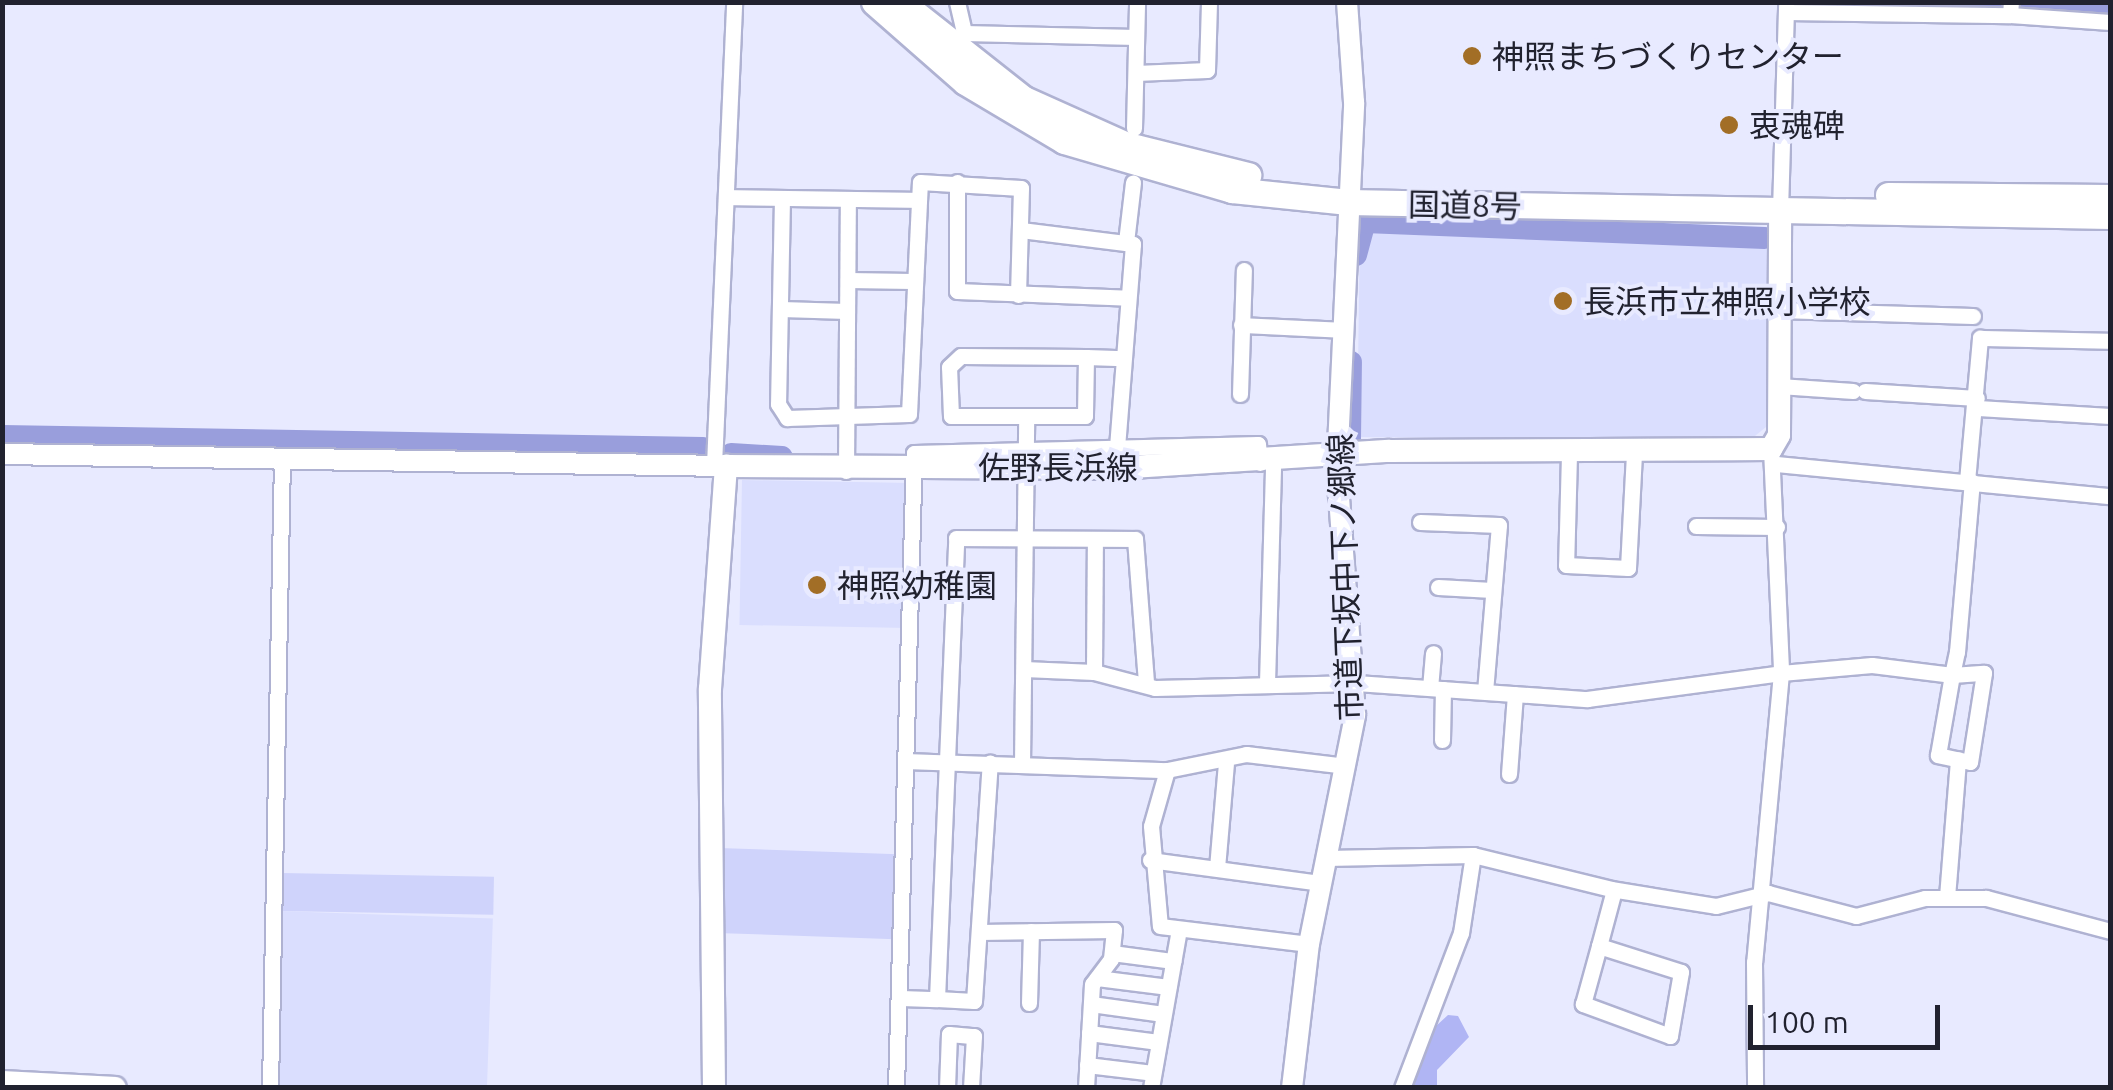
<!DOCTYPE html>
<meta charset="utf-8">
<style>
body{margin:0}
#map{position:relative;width:2113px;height:1090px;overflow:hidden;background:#e8eaff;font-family:Ubuntu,"Noto Sans JP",sans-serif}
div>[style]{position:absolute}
.built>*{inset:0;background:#dadefe;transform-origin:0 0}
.green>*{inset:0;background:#cfd3fb;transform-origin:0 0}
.forest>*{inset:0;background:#b0b5f4}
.river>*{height:22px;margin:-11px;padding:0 11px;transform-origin:11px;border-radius:11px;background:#999edc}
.roads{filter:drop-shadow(2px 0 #afb2d2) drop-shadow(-2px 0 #afb2d2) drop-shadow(0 2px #afb2d2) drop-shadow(0 -2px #afb2d2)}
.minor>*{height:15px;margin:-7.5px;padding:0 7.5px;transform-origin:7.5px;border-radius:7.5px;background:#fff}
.tertiary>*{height:20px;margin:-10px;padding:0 10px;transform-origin:10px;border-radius:10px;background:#fff}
.secondary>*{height:22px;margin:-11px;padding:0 11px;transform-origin:11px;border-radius:11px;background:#fff}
.trunk>*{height:25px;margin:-12.5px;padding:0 12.5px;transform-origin:12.5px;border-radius:12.5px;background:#fff}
.dots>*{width:28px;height:28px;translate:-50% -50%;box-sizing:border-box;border:5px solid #e8eaff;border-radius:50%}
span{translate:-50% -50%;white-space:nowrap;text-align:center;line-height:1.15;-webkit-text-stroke:8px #e8eaff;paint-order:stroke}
.poi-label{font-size:32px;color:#21222f}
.left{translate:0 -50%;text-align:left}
.street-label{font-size:32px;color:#21222f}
.frame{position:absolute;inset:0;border:5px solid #21222f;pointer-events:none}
.scale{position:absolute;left:1748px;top:1005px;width:192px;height:45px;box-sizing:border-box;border:5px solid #21222f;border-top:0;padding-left:12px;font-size:30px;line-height:35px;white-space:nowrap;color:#21222f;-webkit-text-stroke:8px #e8eaff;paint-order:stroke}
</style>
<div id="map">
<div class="built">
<div style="clip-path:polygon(1572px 224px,1768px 241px,1766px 427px,1750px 440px,1357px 437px,1360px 228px)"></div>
<div style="left:742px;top:480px;width:168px;height:145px;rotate:1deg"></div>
<div style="left:279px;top:911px;width:214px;height:177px;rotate:2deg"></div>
</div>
<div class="green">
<div style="left:719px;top:848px;width:179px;height:85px;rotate:2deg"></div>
<div style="left:281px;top:873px;width:213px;height:38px;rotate:1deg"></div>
</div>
<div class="forest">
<div style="clip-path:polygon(1448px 1015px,1458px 1016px,1469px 1037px,1437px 1070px,1437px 1087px,1408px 1088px,1423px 1038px)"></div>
</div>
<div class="river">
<div style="left:1807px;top:3px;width:296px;rotate:2.1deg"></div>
<div style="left:1356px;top:255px;width:34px;rotate:-75deg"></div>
<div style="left:1365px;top:222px;width:400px;rotate:2.3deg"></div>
<div style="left:2px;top:436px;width:701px;rotate:0.98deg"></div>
<div style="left:1350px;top:439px;width:77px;rotate:-89.3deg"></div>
<div style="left:731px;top:454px;width:51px;rotate:3.4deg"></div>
</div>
<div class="roads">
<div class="minor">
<div style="left:957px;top:2px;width:32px;rotate:77deg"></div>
<div style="left:964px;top:33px;width:172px;rotate:1.3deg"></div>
<div style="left:1786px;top:12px;width:224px;rotate:0.8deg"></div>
<div style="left:2010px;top:15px;width:13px;rotate:-86deg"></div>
<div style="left:2010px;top:15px;width:100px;rotate:4deg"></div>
<div style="left:1136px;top:73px;width:71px;rotate:-2.4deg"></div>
<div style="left:1207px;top:70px;width:68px;rotate:-88.3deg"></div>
<div style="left:1134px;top:128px;width:126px;rotate:-88.6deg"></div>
<div style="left:957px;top:182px;width:109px;rotate:90deg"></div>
<div style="left:957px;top:291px;width:171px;rotate:2.3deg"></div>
<div style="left:727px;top:197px;width:190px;rotate:0.9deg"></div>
<div style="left:782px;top:198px;width:206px;rotate:91.1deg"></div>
<div style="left:778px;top:404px;width:17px;rotate:57deg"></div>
<div style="left:787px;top:418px;width:122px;rotate:-1.9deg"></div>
<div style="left:909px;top:414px;width:232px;rotate:-87.3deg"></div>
<div style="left:920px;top:182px;width:101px;rotate:3.4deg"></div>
<div style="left:1021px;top:188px;width:107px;rotate:91.6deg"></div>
<div style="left:1780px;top:211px;width:205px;rotate:-88.3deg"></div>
<div style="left:1021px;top:230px;width:113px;rotate:7.1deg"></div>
<div style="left:1133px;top:244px;width:216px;rotate:94.5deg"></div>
<div style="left:1126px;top:242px;width:60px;rotate:-83.3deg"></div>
<div style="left:848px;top:280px;width:64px;rotate:0.9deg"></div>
<div style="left:781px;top:309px;width:66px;rotate:1.7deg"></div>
<div style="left:1779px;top:310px;width:194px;rotate:1.8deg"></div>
<div style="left:1241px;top:325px;width:102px;rotate:2.8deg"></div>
<div style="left:961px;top:356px;width:125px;rotate:0.5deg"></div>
<div style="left:1086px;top:357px;width:59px;rotate:91deg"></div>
<div style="left:1085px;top:416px;width:134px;rotate:180deg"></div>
<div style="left:951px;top:416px;width:49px;rotate:-92.3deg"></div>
<div style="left:949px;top:367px;width:16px;rotate:-43deg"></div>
<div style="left:1086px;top:357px;width:37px;rotate:2deg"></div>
<div style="left:1779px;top:386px;width:74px;rotate:3.9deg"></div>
<div style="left:1865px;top:391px;width:112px;rotate:3.6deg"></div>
<div style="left:1240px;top:394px;width:124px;rotate:-88.2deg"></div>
<div style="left:1978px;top:408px;width:132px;rotate:3.5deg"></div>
<div style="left:1771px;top:449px;width:224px;rotate:87.4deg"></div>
<div style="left:1781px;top:673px;width:91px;rotate:-5deg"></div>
<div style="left:1872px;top:665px;width:81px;rotate:7.1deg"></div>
<div style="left:1952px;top:675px;width:32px;rotate:-4deg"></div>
<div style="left:1984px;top:673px;width:90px;rotate:98.9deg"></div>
<div style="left:1970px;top:762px;width:33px;rotate:-168deg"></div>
<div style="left:1938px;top:755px;width:81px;rotate:-80.1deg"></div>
<div style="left:1952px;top:675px;width:24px;rotate:-78deg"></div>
<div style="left:1957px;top:652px;width:171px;rotate:-85deg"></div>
<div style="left:1569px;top:454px;width:111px;rotate:91.5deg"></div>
<div style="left:1566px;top:565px;width:62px;rotate:2.8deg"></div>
<div style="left:1628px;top:568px;width:115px;rotate:-87deg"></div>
<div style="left:1776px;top:464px;width:336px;rotate:5.5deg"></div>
<div style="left:714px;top:465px;width:463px;rotate:-87.5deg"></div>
<div style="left:846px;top:471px;width:272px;rotate:-89.6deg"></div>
<div style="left:1967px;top:481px;width:144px;rotate:-84.8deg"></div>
<div style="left:1980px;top:338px;width:130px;rotate:1.3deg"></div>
<div style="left:1420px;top:522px;width:79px;rotate:2.2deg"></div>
<div style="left:1499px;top:525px;width:167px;rotate:94.8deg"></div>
<div style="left:1696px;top:526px;width:81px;rotate:0.7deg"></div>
<div style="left:1438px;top:587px;width:54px;rotate:3.2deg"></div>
<div style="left:1024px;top:669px;width:70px;rotate:2.5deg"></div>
<div style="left:1094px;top:672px;width:63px;rotate:14.7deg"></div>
<div style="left:1155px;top:688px;width:201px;rotate:-1.4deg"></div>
<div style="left:1356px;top:683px;width:232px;rotate:4deg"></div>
<div style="left:1587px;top:699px;width:196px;rotate:-7.6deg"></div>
<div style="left:1781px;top:673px;width:290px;rotate:95.3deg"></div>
<div style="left:1754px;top:962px;width:126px;rotate:89.5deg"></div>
<div style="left:1094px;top:672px;width:133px;rotate:-89.6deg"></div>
<div style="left:1267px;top:683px;width:221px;rotate:-88.4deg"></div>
<div style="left:1430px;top:688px;width:35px;rotate:-85deg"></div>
<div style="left:1442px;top:740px;width:51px;rotate:-88.9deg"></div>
<div style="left:905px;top:761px;width:262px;rotate:2deg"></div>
<div style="left:1167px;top:770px;width:81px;rotate:-11.4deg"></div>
<div style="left:1246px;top:754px;width:101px;rotate:6.8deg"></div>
<div style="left:1022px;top:764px;width:346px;rotate:-89.3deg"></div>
<div style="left:1167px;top:770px;width:58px;rotate:105.9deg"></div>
<div style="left:1151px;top:826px;width:100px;rotate:84.9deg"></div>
<div style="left:1160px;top:926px;width:150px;rotate:6.9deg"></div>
<div style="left:1509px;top:774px;width:80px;rotate:-85.7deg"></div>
<div style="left:1326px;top:858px;width:147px;rotate:-1.2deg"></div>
<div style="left:1473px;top:855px;width:142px;rotate:13.8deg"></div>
<div style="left:1611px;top:889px;width:106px;rotate:9.2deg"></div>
<div style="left:1716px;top:906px;width:54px;rotate:-14deg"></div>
<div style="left:1768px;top:893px;width:91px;rotate:14.6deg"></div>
<div style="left:1856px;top:916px;width:71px;rotate:-14.6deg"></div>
<div style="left:1925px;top:898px;width:61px"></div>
<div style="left:1986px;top:898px;width:128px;rotate:14.9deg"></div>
<div style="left:1150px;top:860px;width:173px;rotate:7.7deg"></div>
<div style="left:1217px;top:868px;width:104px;rotate:-85.1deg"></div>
<div style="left:1947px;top:897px;width:138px;rotate:-85.4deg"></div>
<div style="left:979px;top:932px;width:135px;rotate:-0.8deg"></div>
<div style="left:1114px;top:930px;width:29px;rotate:96deg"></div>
<div style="left:1111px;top:959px;width:31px;rotate:127deg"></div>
<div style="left:1092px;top:984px;width:104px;rotate:93.3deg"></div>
<div style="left:1599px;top:946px;width:86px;rotate:17.6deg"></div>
<div style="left:1681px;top:972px;width:65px;rotate:99.8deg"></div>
<div style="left:1670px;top:1036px;width:93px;rotate:-159.8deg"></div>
<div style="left:1583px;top:1004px;width:60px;rotate:-74.6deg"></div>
<div style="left:1599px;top:946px;width:58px;rotate:-75deg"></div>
<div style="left:1112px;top:953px;width:62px;rotate:7.5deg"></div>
<div style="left:1097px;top:978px;width:72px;rotate:7.2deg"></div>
<div style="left:901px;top:998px;width:36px;rotate:2deg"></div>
<div style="left:937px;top:999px;width:461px;rotate:-87.6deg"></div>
<div style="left:956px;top:538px;width:179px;rotate:0.3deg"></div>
<div style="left:1135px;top:539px;width:144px;rotate:85.6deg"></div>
<div style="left:937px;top:999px;width:37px;rotate:3deg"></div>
<div style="left:974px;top:1001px;width:239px;rotate:-86.2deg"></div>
<div style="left:1029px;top:1003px;width:72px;rotate:-88.4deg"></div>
<div style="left:1091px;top:1004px;width:73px;rotate:7.9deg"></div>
<div style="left:1089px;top:1033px;width:70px;rotate:7.4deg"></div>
<div style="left:1087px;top:1065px;width:66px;rotate:6.9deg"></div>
<div style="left:270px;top:1088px;width:629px;rotate:-88.91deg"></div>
<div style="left:896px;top:1088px;width:635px;rotate:-88.38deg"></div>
<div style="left:914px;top:453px;width:344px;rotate:-1.5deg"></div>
<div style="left:1258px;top:444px;width:19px;rotate:84deg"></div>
<div style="left:947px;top:1088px;width:54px;rotate:-87.9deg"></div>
<div style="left:949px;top:1034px;width:25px;rotate:5deg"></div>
<div style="left:974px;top:1036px;width:52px;rotate:93.3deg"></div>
<div style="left:1151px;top:1088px;width:161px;rotate:-80deg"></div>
<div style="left:1402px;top:1088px;width:166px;rotate:-69.2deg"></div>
<div style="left:1461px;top:933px;width:79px;rotate:-81.3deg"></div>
</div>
<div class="tertiary">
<div style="left:2px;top:454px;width:724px;rotate:0.95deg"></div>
<div style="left:1292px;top:1088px;width:145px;rotate:-83.3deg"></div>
<div style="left:1309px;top:944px;width:234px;rotate:-78.6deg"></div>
<div style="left:1355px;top:715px;width:248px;rotate:-94.2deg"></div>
<div style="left:1337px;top:468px;width:366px;rotate:-87.3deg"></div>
<div style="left:1354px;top:102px;width:100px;rotate:-94deg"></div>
</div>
<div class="secondary">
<div style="left:2px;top:1082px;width:113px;rotate:3deg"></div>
<div style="left:714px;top:1088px;width:399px;rotate:-90.6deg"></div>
<div style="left:710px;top:689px;width:224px;rotate:-85.9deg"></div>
<div style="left:726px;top:466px;width:390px;rotate:0.3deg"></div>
<div style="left:1116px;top:468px;width:274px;rotate:-3.6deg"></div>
<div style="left:1389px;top:451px;width:382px;rotate:-0.3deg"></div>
<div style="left:1771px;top:449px;width:16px;rotate:-60deg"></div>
<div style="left:1779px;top:435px;width:224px;rotate:-89.7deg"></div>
</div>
<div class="trunk">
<div style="left:874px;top:2px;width:121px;rotate:41.3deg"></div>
<div style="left:965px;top:82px;width:115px;rotate:30.8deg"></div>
<div style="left:1064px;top:141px;width:175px;rotate:16.3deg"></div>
<div style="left:1232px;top:190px;width:117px;rotate:5.9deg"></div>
<div style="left:1348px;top:202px;width:762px;rotate:1.05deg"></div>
<div style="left:901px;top:2px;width:157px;rotate:38.3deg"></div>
<div style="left:1024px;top:99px;width:113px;rotate:24.1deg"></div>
<div style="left:1127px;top:145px;width:125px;rotate:13.9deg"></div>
<div style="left:1888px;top:195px;width:222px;rotate:0.5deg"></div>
</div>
</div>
<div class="dots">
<div style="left:1472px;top:56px;background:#a26e26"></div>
<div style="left:1729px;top:125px;background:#a26e26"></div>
<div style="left:1563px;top:301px;background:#a26e26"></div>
<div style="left:817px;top:585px;background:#a26e26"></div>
</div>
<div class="poi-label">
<span class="left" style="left:1492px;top:56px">神照まちづくりセンター</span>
<span class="left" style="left:1749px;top:125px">衷魂碑</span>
<span class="left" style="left:1583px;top:301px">長浜市立神照小学校</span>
<span class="left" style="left:837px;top:585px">神照幼稚園</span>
</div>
<div class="street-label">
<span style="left:1465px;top:205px;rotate:1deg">国道8号</span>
<span style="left:1058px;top:467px">佐野長浜線</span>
<span style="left:1345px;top:577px;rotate:-92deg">市道下坂中下ノ郷線</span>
</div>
<div class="frame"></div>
<div class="scale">100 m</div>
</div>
